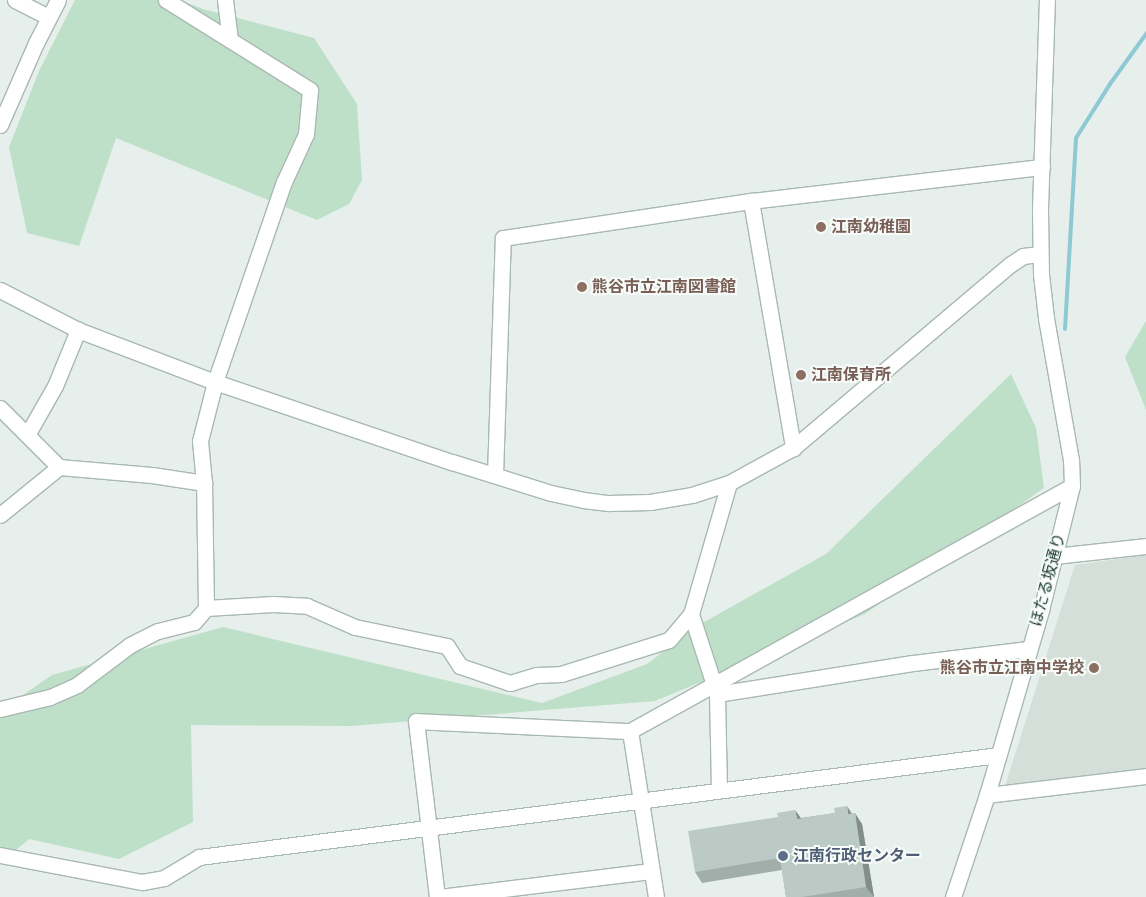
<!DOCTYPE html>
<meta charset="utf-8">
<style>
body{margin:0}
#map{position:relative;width:1146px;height:897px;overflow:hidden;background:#e6efeb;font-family:"Work Sans","Noto Sans JP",sans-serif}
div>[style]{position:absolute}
.built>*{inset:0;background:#d4dfda}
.green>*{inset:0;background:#bfe0c8}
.stream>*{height:4px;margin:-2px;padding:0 2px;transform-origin:2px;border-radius:2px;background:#8ec9d4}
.roads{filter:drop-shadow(1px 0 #a8b8b2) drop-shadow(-1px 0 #a8b8b2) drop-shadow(0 1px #a8b8b2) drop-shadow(0 -1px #a8b8b2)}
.minor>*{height:15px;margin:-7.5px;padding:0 7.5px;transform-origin:7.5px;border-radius:7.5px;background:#fff}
.wall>*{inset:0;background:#a1aea9}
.shaded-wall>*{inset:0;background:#838d89}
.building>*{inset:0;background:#bbcac4}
.dots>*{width:14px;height:14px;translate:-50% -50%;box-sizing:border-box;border:2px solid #f7fbf9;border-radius:50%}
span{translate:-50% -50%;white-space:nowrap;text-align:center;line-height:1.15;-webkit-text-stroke:4px #f7fbf9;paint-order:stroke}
.education-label{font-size:16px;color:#785e54;font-weight:700}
.left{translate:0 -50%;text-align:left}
.right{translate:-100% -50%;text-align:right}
.street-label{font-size:16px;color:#24423a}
.service-label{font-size:16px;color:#4e5e75;font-weight:700}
</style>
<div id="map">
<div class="built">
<div style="clip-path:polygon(1146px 555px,1146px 770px,1010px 789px,1006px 783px,1075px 565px)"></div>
</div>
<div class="green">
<div style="clip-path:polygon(75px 0,180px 0,203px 9px,314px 38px,357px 104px,362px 180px,349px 204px,317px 220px,116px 138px,79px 246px,27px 233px,9px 147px,39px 71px)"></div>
<div style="clip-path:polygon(1146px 321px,1146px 410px,1125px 357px)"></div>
<div style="clip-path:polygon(1011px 374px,1036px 428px,1044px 488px,865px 614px,655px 701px,351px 726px,191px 725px,193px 822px,119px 859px,29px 839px,0 864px,0 711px,52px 675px,223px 627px,542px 703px,647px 664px,697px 626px,826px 554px)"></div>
</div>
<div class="stream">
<div style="left:1065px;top:329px;width:191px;rotate:-86.7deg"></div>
<div style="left:1076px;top:138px;width:64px;rotate:-57.8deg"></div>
<div style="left:1110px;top:84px;width:62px;rotate:-54.2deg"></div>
</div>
<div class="roads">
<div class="minor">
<div style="left:15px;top:0;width:38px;rotate:27deg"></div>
<div style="left:225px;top:0;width:40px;rotate:82.9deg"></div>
<div style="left:0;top:125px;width:90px;rotate:-66.3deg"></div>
<div style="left:36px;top:43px;width:48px;rotate:-62.9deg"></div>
<div style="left:751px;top:201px;width:251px;rotate:80.3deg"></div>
<div style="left:0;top:290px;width:88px;rotate:27.1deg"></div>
<div style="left:78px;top:330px;width:147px;rotate:20.8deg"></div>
<div style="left:215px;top:382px;width:250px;rotate:18.7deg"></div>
<div style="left:452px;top:462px;width:104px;rotate:17.4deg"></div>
<div style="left:551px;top:493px;width:33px;rotate:12deg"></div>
<div style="left:583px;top:500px;width:26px;rotate:7deg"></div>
<div style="left:609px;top:503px;width:41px;rotate:-1.4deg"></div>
<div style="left:650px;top:502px;width:43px;rotate:-9.5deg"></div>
<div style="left:692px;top:495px;width:39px;rotate:-18deg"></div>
<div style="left:729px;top:483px;width:73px;rotate:-28.7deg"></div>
<div style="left:793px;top:448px;width:285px;rotate:-40.2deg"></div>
<div style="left:1011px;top:264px;width:14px;rotate:-34deg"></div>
<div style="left:1023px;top:256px;width:17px;rotate:-7deg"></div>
<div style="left:0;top:408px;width:83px;rotate:45deg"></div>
<div style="left:27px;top:435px;width:56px;rotate:-60.3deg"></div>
<div style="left:55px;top:386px;width:61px;rotate:-67.7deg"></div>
<div style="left:495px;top:475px;width:237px;rotate:-88.1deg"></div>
<div style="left:503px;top:238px;width:251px;rotate:-8.5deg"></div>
<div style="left:751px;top:201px;width:293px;rotate:-6.7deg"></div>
<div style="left:0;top:515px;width:76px;rotate:-39.1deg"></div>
<div style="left:59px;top:467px;width:93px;rotate:4.9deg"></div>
<div style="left:152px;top:475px;width:53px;rotate:8.7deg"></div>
<div style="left:1055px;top:556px;width:92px;rotate:-6.3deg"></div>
<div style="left:206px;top:608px;width:67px;rotate:-3.4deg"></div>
<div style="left:273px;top:604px;width:34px;rotate:3deg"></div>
<div style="left:307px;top:606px;width:52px;rotate:23.6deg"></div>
<div style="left:355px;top:627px;width:94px;rotate:11.7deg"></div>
<div style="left:447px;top:646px;width:24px;rotate:57deg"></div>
<div style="left:460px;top:666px;width:53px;rotate:18.8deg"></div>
<div style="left:510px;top:683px;width:27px;rotate:-17deg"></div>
<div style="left:536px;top:675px;width:25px;rotate:-2deg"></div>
<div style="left:561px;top:674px;width:113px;rotate:-17.5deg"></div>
<div style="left:669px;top:640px;width:34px;rotate:-50deg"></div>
<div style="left:691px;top:614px;width:136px;rotate:-73.8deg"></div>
<div style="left:691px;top:614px;width:84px;rotate:72deg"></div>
<div style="left:717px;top:694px;width:96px;rotate:88.8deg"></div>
<div style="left:717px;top:694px;width:198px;rotate:-9deg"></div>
<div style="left:913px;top:663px;width:116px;rotate:-6.9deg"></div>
<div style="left:0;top:709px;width:51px;rotate:-13.5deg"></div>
<div style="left:50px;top:697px;width:30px;rotate:-24deg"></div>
<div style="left:77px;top:685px;width:66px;rotate:-37deg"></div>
<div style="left:130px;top:645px;width:31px;rotate:-27deg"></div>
<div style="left:158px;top:631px;width:37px;rotate:-14deg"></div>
<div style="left:194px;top:622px;width:18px;rotate:-49deg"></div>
<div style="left:206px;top:608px;width:125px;rotate:-90.9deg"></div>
<div style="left:204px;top:483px;width:42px;rotate:-95.4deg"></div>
<div style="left:200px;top:441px;width:61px;rotate:-75.7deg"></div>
<div style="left:215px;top:382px;width:212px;rotate:-71deg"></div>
<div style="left:284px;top:182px;width:53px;rotate:-65.4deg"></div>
<div style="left:306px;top:134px;width:44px;rotate:-84.8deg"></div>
<div style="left:310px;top:90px;width:170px;rotate:-148deg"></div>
<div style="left:630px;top:731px;width:505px;rotate:-29deg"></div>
<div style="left:987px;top:795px;width:160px;rotate:-6.8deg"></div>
<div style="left:0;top:855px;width:145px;rotate:10.8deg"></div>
<div style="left:142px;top:882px;width:22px;rotate:-10deg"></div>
<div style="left:164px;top:878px;width:41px;rotate:-31deg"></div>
<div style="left:199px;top:857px;width:806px;rotate:-7.27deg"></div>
<div style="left:437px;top:897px;width:177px;rotate:-96.8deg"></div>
<div style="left:416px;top:721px;width:214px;rotate:2.7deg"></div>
<div style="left:630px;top:731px;width:168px;rotate:81.1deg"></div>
<div style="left:439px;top:897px;width:214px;rotate:-7deg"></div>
<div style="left:953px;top:897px;width:108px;rotate:-71.6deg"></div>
<div style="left:987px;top:795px;width:193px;rotate:-73.7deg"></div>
<div style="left:1041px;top:610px;width:128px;rotate:-76deg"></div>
<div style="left:1072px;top:486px;width:26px;rotate:-92deg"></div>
<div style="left:1071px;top:460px;width:144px;rotate:-100deg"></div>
<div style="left:1046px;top:318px;width:44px;rotate:-96.5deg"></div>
<div style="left:1041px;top:274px;width:65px;rotate:-90.9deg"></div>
<div style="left:1040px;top:209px;width:209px;rotate:-88.1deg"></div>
</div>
</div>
<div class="wall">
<div style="clip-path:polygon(835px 813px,852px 813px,862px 824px,874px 897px,786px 897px,782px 870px,702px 883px,695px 872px,801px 818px)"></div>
</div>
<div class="shaded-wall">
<div style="clip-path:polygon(847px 806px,854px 817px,848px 814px)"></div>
<div style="clip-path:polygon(795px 810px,803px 821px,797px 819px)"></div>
<div style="clip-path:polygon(855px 813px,862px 824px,874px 897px,866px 887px)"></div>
</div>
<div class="building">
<div style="clip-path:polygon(847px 806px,848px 814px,855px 813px,866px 887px,802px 897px,786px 897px,780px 858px,695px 872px,688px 831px,778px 817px,777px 813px,795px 810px,797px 819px,835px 813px,834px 808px)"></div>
</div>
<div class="dots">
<div style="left:821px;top:227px;background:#8d6e63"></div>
<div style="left:582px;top:287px;background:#8d6e63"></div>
<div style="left:801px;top:375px;background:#8d6e63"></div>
<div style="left:1094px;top:668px;background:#8d6e63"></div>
<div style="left:783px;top:856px;background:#5c6f8a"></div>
</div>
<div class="education-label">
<span class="left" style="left:831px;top:227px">江南幼稚園</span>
<span class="left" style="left:592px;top:287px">熊谷市立江南図書館</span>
<span class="left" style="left:811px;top:375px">江南保育所</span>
<span class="right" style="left:1084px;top:668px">熊谷市立江南中学校</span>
</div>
<div class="street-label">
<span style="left:1048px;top:580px;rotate:-75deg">ほたる坂通り</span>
</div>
<div class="service-label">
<span class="left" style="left:793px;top:856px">江南行政センター</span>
</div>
</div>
